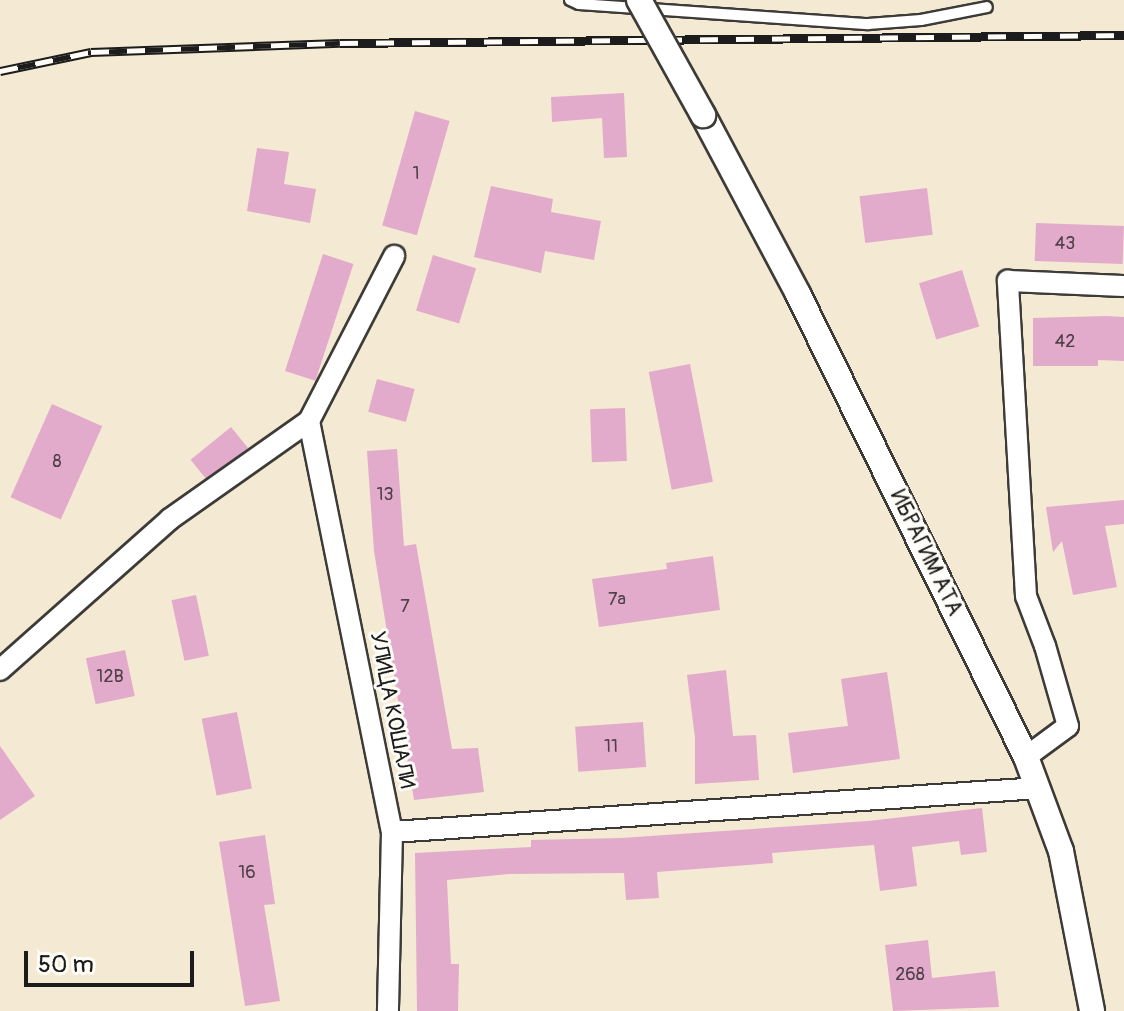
<!DOCTYPE html>
<meta charset="utf-8">
<style>
body{margin:0}
#map{position:relative;width:1124px;height:1011px;overflow:hidden;background:#f4e9d2;font-family:Pangolin,sans-serif}
div>[style]{position:absolute}
.building>*{inset:0;background:#e3abcb;transform-origin:0 0}
.roads{filter:drop-shadow(2px 0 #3c3b37) drop-shadow(-2px 0 #3c3b37) drop-shadow(0 2px #3c3b37) drop-shadow(0 -2px #3c3b37)}
.service>*{height:10px;margin:-5px;padding:0 5px;transform-origin:5px;border-radius:5px;background:#fff}
.minor>*{height:20px;margin:-10px;padding:0 10px;transform-origin:10px;border-radius:10px;background:#fff}
.tertiary>*{height:24px;margin:-12px;padding:0 12px;transform-origin:12px;border-radius:12px;background:#fff}
.rail>*{height:9px;margin-top:-4.5px;transform-origin:0;background:repeating-linear-gradient(90deg,#fdfcf7 0 18px,#1c1c1c 0 36px);box-sizing:border-box;border-block:2px solid #1c1c1c}
.bridges{filter:drop-shadow(2px 0 #3c3b37) drop-shadow(-2px 0 #3c3b37) drop-shadow(0 2px #3c3b37) drop-shadow(0 -2px #3c3b37)}
.tertiary-bridge>*{height:24px;margin:-12px;padding:0 12px;transform-origin:12px;border-radius:12px;background:#fff}
span{translate:-50% -50%;white-space:nowrap;text-align:center;line-height:1.15;-webkit-text-stroke:6px #fdfcf7;paint-order:stroke}
.number-label{font-size:18px;color:#4e4048}
.number-label span{-webkit-text-stroke-width:0}
.street-label{font-size:22px;color:#1c1c1c}
.scale{position:absolute;left:24px;top:951px;width:170px;height:36px;box-sizing:border-box;border:4px solid #1c1c1c;border-top:0;padding-left:10px;font-size:24px;line-height:28px;white-space:nowrap;color:#1c1c1c;-webkit-text-stroke:6px #fdfcf7;paint-order:stroke}
</style>
<div id="map">
<div class="building">
<div style="clip-path:polygon(624px 93px,627px 157px,604px 158px,602px 118px,552px 122px,551px 97px)"></div>
<div style="left:415px;top:111px;width:36px;height:119px;rotate:16deg"></div>
<div style="clip-path:polygon(257px 148px,289px 152px,284px 184px,316px 189px,310px 223px,247px 211px)"></div>
<div style="clip-path:polygon(491px 186px,553px 199px,551px 212px,601px 221px,594px 260px,545px 251px,541px 273px,474px 257px)"></div>
<div style="left:927px;top:188px;width:47px;height:68px;rotate:83deg"></div>
<div style="left:1036px;top:223px;width:88px;height:38px;rotate:2deg"></div>
<div style="left:323px;top:254px;width:32px;height:123px;rotate:18deg"></div>
<div style="left:433px;top:255px;width:45px;height:58px;rotate:17deg"></div>
<div style="left:962px;top:270px;width:59px;height:45px;rotate:73deg"></div>
<div style="clip-path:polygon(1106px 316px,1124px 317px,1124px 361px,1098px 360px,1098px 366px,1033px 366px,1033px 318px)"></div>
<div style="left:690px;top:364px;width:120px;height:42px;rotate:79deg"></div>
<div style="left:377px;top:379px;width:39px;height:34px;rotate:15deg"></div>
<div style="left:52px;top:404px;width:55px;height:102px;rotate:24deg"></div>
<div style="left:625px;top:408px;width:53px;height:35px;rotate:88deg"></div>
<div style="left:231px;top:427px;width:27px;height:52px;rotate:51deg"></div>
<div style="clip-path:polygon(397px 449px,404px 546px,416px 544px,452px 749px,478px 748px,484px 792px,414px 800px,374px 551px,367px 451px)"></div>
<div style="clip-path:polygon(1124px 500px,1124px 524px,1105px 526px,1117px 587px,1073px 595px,1062px 541px,1053px 552px,1046px 507px)"></div>
<div style="clip-path:polygon(713px 556px,720px 610px,599px 627px,592px 579px,667px 569px,666px 563px)"></div>
<div style="left:196px;top:595px;width:62px;height:25px;rotate:78deg"></div>
<div style="left:125px;top:650px;width:47px;height:40px;rotate:78deg"></div>
<div style="clip-path:polygon(726px 670px,733px 736px,756px 735px,759px 780px,695px 784px,695px 738px,687px 675px)"></div>
<div style="clip-path:polygon(887px 672px,900px 759px,793px 773px,788px 733px,848px 726px,841px 679px)"></div>
<div style="left:237px;top:712px;width:78px;height:36px;rotate:79deg"></div>
<div style="left:643px;top:722px;width:45px;height:68px;rotate:86deg"></div>
<div style="clip-path:polygon(0 746px,35px 796px,0 820px)"></div>
<div style="clip-path:polygon(982px 808px,987px 852px,961px 855px,959px 841px,912px 847px,917px 886px,880px 891px,874px 845px,772px 853px,773px 863px,657px 872px,659px 898px,626px 900px,624px 873px,509px 874px,447px 880px,451px 964px,459px 964px,458px 1011px,417px 1011px,415px 853px,531px 847px,531px 840px,621px 838px,868px 821px)"></div>
<div style="clip-path:polygon(265px 835px,275px 904px,264px 905px,280px 1001px,245px 1006px,219px 842px)"></div>
<div style="clip-path:polygon(928px 940px,932px 978px,995px 971px,999px 1007px,893px 1011px,885px 945px)"></div>
</div>
<div class="roads">
<div class="service">
<div style="left:570px;top:0;width:10px;rotate:24deg"></div>
<div style="left:579px;top:4px;width:290px;rotate:4deg"></div>
<div style="left:868px;top:24px;width:53px;rotate:-4.3deg"></div>
<div style="left:921px;top:20px;width:67px;rotate:-11.1deg"></div>
</div>
<div class="minor">
<div style="left:309px;top:421px;width:419px;rotate:78.6deg"></div>
<div style="left:392px;top:832px;width:179px;rotate:91.3deg"></div>
<div style="left:0;top:670px;width:227px;rotate:-41.6deg"></div>
<div style="left:170px;top:519px;width:170px;rotate:-35.2deg"></div>
<div style="left:309px;top:421px;width:186px;rotate:-62.7deg"></div>
<div style="left:1026px;top:757px;width:52px;rotate:-36.4deg"></div>
<div style="left:1068px;top:726px;width:83px;rotate:-106deg"></div>
<div style="left:1045px;top:646px;width:53px;rotate:-110.8deg"></div>
<div style="left:1026px;top:596px;width:316px;rotate:-93.3deg"></div>
<div style="left:1008px;top:281px;width:116px;rotate:2.5deg"></div>
<div style="left:392px;top:832px;width:648px;rotate:-3.89deg"></div>
</div>
<div class="tertiary">
<div style="left:703px;top:115px;width:203px;rotate:62deg"></div>
<div style="left:798px;top:294px;width:516px;rotate:63.78deg"></div>
<div style="left:1026px;top:757px;width:100px;rotate:69.6deg"></div>
<div style="left:1061px;top:851px;width:163px;rotate:79deg"></div>
</div>
</div>
<div class="rail">
<div style="left:0;top:71px;width:93px;rotate:-11.8deg"></div>
<div style="left:91px;top:52px;width:249px;rotate:-2.1deg"></div>
<div style="left:340px;top:43px;width:784px;rotate:-0.58deg"></div>
</div>
<div class="bridges">
<div class="tertiary-bridge">
<div style="left:639px;top:0;width:132px;rotate:60.9deg"></div>
</div>
</div>
<div class="number-label">
<span style="left:416px;top:174px">1</span>
<span style="left:1065px;top:244px">43</span>
<span style="left:1065px;top:342px">42</span>
<span style="left:57px;top:462px">8</span>
<span style="left:385px;top:495px">13</span>
<span style="left:617px;top:600px">7а</span>
<span style="left:405px;top:607px">7</span>
<span style="left:110px;top:677px">12В</span>
<span style="left:611px;top:747px">11</span>
<span style="left:247px;top:873px">16</span>
<span style="left:910px;top:975px">268</span>
</div>
<div class="street-label">
<span style="left:926px;top:553px;rotate:64deg">ИБРАГИМ АТА</span>
<span style="left:392px;top:710px;rotate:79deg">УЛИЦА КОШАЛИ</span>
</div>
<div class="scale">50 m</div>
</div>
